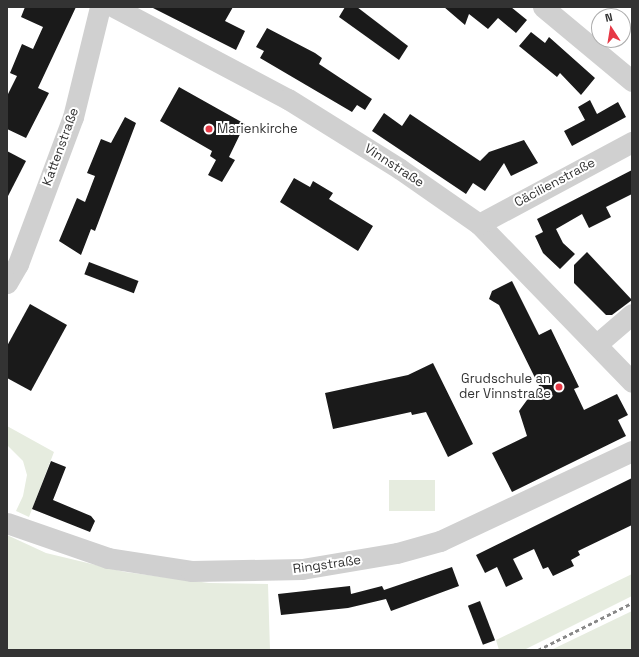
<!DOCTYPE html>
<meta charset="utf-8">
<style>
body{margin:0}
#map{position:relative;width:639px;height:657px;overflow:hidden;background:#fff;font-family:"Space Grotesk",sans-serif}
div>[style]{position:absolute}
.green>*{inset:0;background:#e6ecdf;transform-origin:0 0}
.building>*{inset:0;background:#1a1a1a;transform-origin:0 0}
.minor>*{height:21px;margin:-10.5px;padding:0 10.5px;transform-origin:10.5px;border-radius:10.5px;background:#d0d0d0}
.rail>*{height:3px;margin-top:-1.5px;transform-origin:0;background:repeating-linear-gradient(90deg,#888 0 4px,transparent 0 7px)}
.dots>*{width:11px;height:11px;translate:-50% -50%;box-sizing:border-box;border:2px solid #fff;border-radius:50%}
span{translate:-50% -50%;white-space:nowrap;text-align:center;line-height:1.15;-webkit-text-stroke:4px #fff;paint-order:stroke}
.poi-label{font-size:13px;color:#333}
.left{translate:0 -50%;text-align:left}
.right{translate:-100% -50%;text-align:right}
.street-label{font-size:13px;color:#333}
.frame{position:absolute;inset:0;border:8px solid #333;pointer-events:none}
.north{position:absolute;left:591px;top:8px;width:40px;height:40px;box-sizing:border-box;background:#fff;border:1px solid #adadad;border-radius:50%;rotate:348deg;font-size:11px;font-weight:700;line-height:16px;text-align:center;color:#333}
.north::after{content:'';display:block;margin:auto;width:14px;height:18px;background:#e63946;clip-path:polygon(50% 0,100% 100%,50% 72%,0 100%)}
</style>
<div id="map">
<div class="green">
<div style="clip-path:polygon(7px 426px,54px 452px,29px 517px,16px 511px,23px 496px,27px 475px,23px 461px,7px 445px)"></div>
<div style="left:389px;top:480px;width:46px;height:31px"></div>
<div style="clip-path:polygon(7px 535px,46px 553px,125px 572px,209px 583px,268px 584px,270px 650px,7px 650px)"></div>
<div style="clip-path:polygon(632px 574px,632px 596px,524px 650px,499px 650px,496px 640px)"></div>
<div style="clip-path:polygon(632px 611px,632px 650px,551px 650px)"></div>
</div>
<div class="building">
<div style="clip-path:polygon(25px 7px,76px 7px,38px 88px,49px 93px,26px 138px,7px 129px,7px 96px,17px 76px,10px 73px,22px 44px,33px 49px,43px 27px,21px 17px)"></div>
<div style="clip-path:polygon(151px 7px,233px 7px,225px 21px,245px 31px,236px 50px)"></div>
<div style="clip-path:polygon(345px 7px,357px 7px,408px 46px,399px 60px,339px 17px)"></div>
<div style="clip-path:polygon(444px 7px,511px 7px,527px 20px,516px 33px,498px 18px,488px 29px,469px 14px,465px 25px)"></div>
<div style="clip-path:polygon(267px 28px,315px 53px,322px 58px,319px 64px,372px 99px,365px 110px,357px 105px,352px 112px,260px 58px,264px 51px,256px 47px)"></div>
<div style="clip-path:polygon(531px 32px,545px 43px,549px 37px,595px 78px,581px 95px,560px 73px,557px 77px,519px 46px)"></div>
<div style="clip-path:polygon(179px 87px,245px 124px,229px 157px,235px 160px,222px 182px,208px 175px,216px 160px,210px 156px,212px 151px,160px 121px)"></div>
<div style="clip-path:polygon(590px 100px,597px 114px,618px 102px,626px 117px,572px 146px,564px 131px,585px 120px,578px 107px)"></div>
<div style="clip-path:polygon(384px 113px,402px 126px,410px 114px,480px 161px,489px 152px,524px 140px,538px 163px,511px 176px,504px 163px,485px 191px,473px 183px,466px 194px,372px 131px)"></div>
<div style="clip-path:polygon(125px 117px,136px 123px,95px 231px,91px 229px,81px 255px,59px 241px,77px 198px,85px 202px,95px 176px,87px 173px,101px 139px,111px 143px)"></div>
<div style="clip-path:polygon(7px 151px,26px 161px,7px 198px)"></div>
<div style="clip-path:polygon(632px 170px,632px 194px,606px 207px,611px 217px,589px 228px,582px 214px,556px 229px,563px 243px,575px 254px,560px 269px,543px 253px,535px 236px,543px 232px,537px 219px)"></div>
<div style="clip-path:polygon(294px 178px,310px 187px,313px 181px,333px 193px,329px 199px,373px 226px,358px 251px,280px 202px)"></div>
<div style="clip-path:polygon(587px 252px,632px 300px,612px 315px,606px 315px,574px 283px,574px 265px)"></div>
<div style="left:89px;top:262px;width:53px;height:13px;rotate:21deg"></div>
<div style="clip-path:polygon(512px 281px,539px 335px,551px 329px,579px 387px,574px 389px,584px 410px,617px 394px,628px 415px,618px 420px,626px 436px,512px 492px,492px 453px,527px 436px,519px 411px,527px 400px,542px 392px,499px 305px,489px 299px,492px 291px)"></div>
<div style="clip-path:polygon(30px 304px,67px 325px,31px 391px,7px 378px,7px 346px)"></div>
<div style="clip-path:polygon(433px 363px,473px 444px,448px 457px,426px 412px,412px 415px,411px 412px,333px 429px,325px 393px,408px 375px)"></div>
<div style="clip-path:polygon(51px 461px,66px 467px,53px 500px,91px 516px,95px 521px,90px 532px,32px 509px)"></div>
<div style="clip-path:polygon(632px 478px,632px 525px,578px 551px,580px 555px,571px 560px,574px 566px,553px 576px,548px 567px,543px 569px,534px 549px,513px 559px,523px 579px,506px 587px,497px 567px,485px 573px,476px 555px)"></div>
<div style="clip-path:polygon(452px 567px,459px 586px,391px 611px,386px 599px,348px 608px,281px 615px,278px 594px,350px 586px,351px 594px,382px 586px,384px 590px)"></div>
<div style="left:480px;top:601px;width:42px;height:13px;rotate:69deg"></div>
</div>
<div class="minor">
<div style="left:114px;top:7px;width:197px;rotate:27.9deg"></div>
<div style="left:288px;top:99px;width:132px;rotate:32deg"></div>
<div style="left:400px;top:169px;width:96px;rotate:34.8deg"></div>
<div style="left:479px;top:224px;width:220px;rotate:45.9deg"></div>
<div style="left:543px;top:7px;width:116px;rotate:39.7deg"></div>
<div style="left:479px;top:224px;width:174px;rotate:-28.2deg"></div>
<div style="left:7px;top:283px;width:22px;rotate:-60deg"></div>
<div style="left:18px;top:264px;width:157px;rotate:-69.5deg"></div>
<div style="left:73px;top:117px;width:113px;rotate:-76.2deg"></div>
<div style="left:597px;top:344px;width:46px;rotate:-40.6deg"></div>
<div style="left:7px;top:523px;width:107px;rotate:19.1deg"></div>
<div style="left:108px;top:558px;width:84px;rotate:8.9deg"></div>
<div style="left:191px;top:571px;width:111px;rotate:-1deg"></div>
<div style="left:302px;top:569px;width:96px;rotate:-9.6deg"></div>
<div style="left:397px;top:553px;width:45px;rotate:-15.6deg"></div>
<div style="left:440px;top:541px;width:212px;rotate:-25.1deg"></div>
</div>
<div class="rail">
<div style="left:538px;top:650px;width:105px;rotate:-26.6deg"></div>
</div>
<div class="dots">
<div style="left:209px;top:129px;background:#e63946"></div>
<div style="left:559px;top:387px;background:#e63946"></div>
</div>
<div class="poi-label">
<span class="left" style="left:217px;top:129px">Marienkirche</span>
<span class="right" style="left:551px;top:387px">Grudschule an<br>der Vinnstraße</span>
</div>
<div class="street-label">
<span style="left:61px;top:147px;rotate:-70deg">Kattenstraße</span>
<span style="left:394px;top:166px;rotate:33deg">Vinnstraße</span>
<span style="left:555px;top:183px;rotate:-28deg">Cäcilienstraße</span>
<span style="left:327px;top:565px;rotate:-8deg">Ringstraße</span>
</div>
<div class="frame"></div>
<div class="north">N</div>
</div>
